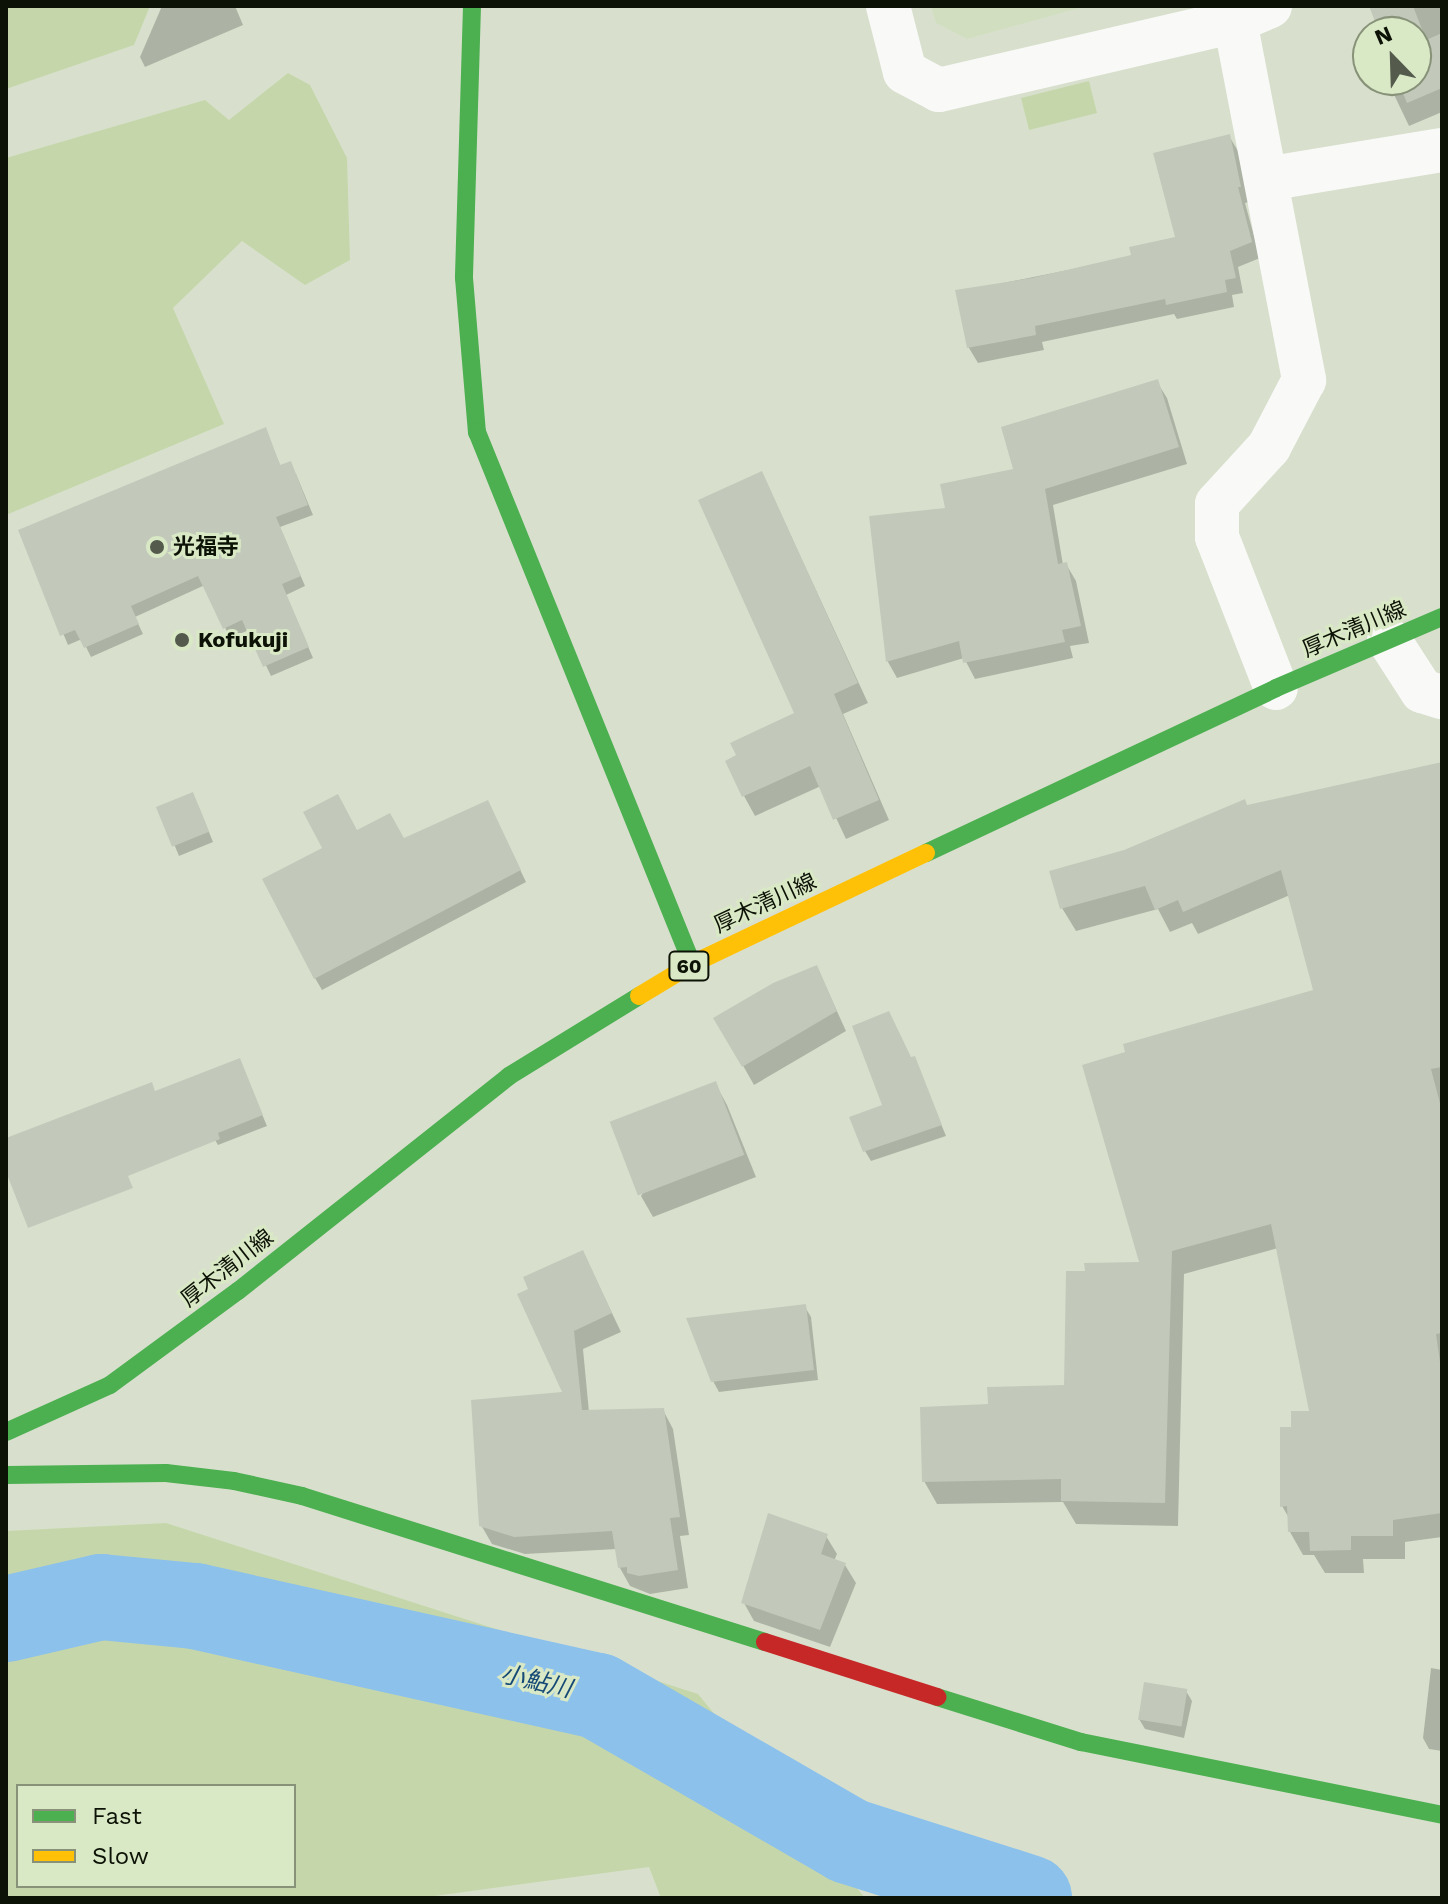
<!DOCTYPE html>
<meta charset="utf-8">
<style>
body{margin:0}
#map{position:relative;width:1448px;height:1904px;overflow:hidden;background:#d8e0cd;font-family:"Work Sans","Noto Sans JP",sans-serif}
div>[style]{position:absolute}
.built>*{inset:0;background:#d1debf}
.green>*{inset:0;background:#c5d7aa;transform-origin:0 0}
.shadow>*{inset:0;background:#0003}
.river>*{height:86px;margin:-43px;padding:0 43px;transform-origin:43px;border-radius:43px;background:#8cc1ec}
.building>*{inset:0;background:#c2c9ba;transform-origin:0 0}
.street>*{height:44px;margin:-22px;padding:0 22px;transform-origin:22px;border-radius:22px;background:#f9faf8}
.fast>*{height:18px;margin:-9px;padding:0 9px;transform-origin:9px;border-radius:9px;background:#4caf50}
.slow>*{height:18px;margin:-9px;padding:0 9px;transform-origin:9px;border-radius:9px;background:#ffc107}
.jam>*{height:18px;margin:-9px;padding:0 9px;transform-origin:9px;border-radius:9px;background:#c62828}
.dots>*{width:22px;height:22px;translate:-50% -50%;box-sizing:border-box;border:4px solid #d9e8c5;border-radius:50%}
span{translate:-50% -50%;white-space:nowrap;text-align:center;line-height:1.15;-webkit-text-stroke:6px #d9e8c5;paint-order:stroke}
.shield-label span{padding:2px 6px;background:#d9e8c5;border:2px solid;border-radius:6px;-webkit-text-stroke-width:0}
.shield-label{font-size:20px;color:#0d1206;font-weight:700}
.poi-label{font-size:22px;color:#0d1206;font-weight:700}
.left{translate:0 -50%;text-align:left}
.street-label{font-size:22px;color:#0d1206}
.water-label{font-size:24px;color:#154976;font-style:italic}
.frame{position:absolute;inset:0;border:8px solid #0d1206;pointer-events:none}
.legend{position:absolute;left:16px;top:1784px;width:280px;height:104px;box-sizing:border-box;background:#d9e8c5;border:2px solid #879279;margin:0;padding:10px 14px;list-style:none;font-size:24px;color:#0d1206}
.legend li{display:flex;align-items:center;gap:16px;height:40px}
.legend b{width:40px;border:2px solid #879279}
.north{position:absolute;left:1352px;top:16px;width:80px;height:80px;box-sizing:border-box;background:#d9e8c5;border:2px solid #879279;border-radius:50%;rotate:337deg;font-size:22px;font-weight:700;line-height:32px;text-align:center;color:#0d1206}
.north::after{content:'';display:block;margin:auto;width:28px;height:36px;background:#545a4c;clip-path:polygon(50% 0,100% 100%,50% 72%,0 100%)}
</style>
<div id="map">
<div class="built">
<div style="clip-path:polygon(931px 6px,1086px 6px,967px 39px,936px 23px)"></div>
</div>
<div class="green">
<div style="clip-path:polygon(6px 6px,150px 6px,134px 45px,6px 89px)"></div>
<div style="clip-path:polygon(288px 73px,310px 85px,347px 158px,350px 260px,305px 285px,242px 241px,173px 308px,224px 424px,6px 515px,6px 158px,205px 100px,229px 120px)"></div>
<div style="left:1089px;top:81px;width:33px;height:70px;rotate:76deg"></div>
<div style="clip-path:polygon(evenodd,166px 1523px,698px 1694px,865px 1898px,661px 1898px,649px 1867px,420px 1898px,6px 1898px,6px 1531px,166px 1523px,18px 1786px,294px 1786px,294px 1886px,18px 1886px,18px 1786px)"></div>
</div>
<div class="shadow">
<div style="clip-path:polygon(162px 6px,235px 6px,243px 25px,145px 67px,140px 57px)"></div>
<div style="clip-path:polygon(1371px 6px,1442px 6px,1442px 112px,1409px 126px,1387px 80px,1416px 80px,1416px 32px,1381px 32px)"></div>
<div style="clip-path:polygon(1229px 136px,1238px 151px,1249px 202px,1245px 203px,1260px 258px,1238px 267px,1243px 293px,1232px 295px,1234px 307px,1177px 319px,1174px 314px,1042px 342px,1044px 350px,978px 363px,969px 348px,958px 292px,1133px 257px,1178px 238px)"></div>
<div style="clip-path:polygon(1157px 382px,1167px 398px,1187px 464px,1053px 505px,1063px 565px,1066px 564px,1076px 581px,1089px 643px,1070px 646px,1073px 658px,975px 679px,964px 658px,897px 678px,888px 662px,871px 518px,948px 510px)"></div>
<div style="clip-path:polygon(265px 429px,281px 467px,296px 474px,313px 515px,280px 527px,305px 586px,286px 595px,313px 658px,271px 676px,249px 630px,230px 638px,205px 585px,135px 617px,143px 634px,91px 657px,82px 639px,68px 645px,20px 531px)"></div>
<div style="clip-path:polygon(762px 473px,868px 703px,843px 714px,889px 820px,846px 839px,821px 786px,755px 816px,744px 796px,797px 714px)"></div>
<div style="clip-path:polygon(1442px 765px,1442px 1537px,1405px 1542px,1405px 1559px,1363px 1559px,1364px 1573px,1325px 1573px,1314px 1555px,1303px 1555px,1290px 1532px,1289px 1518px,1282px 1506px,1293px 1429px,1312px 1413px,1278px 1248px,1184px 1274px,1178px 1526px,1076px 1524px,1063px 1502px,937px 1504px,924px 1481px,990px 1406px,1066px 1386px,1315px 991px,1290px 895px,1198px 934px,1192px 923px,1170px 932px,1158px 909px,1076px 931px,1062px 908px,1125px 852px,1247px 807px)"></div>
<div style="clip-path:polygon(198px 805px,213px 842px,179px 856px,159px 808px)"></div>
<div style="clip-path:polygon(494px 815px,526px 882px,322px 990px,315px 978px,325px 849px,357px 832px,403px 841px)"></div>
<div style="clip-path:polygon(817px 967px,846px 1031px,754px 1085px,716px 1018px)"></div>
<div style="clip-path:polygon(914px 1058px,946px 1136px,871px 1161px,865px 1151px,884px 1106px)"></div>
<div style="clip-path:polygon(239px 1060px,267px 1126px,218px 1145px,212px 1135px)"></div>
<div style="clip-path:polygon(715px 1083px,727px 1105px,756px 1177px,653px 1217px,641px 1196px)"></div>
<div style="clip-path:polygon(583px 1252px,621px 1332px,583px 1349px,589px 1412px,663px 1410px,673px 1429px,689px 1535px,680px 1536px,688px 1588px,650px 1594px,630px 1586px,620px 1568px,617px 1549px,525px 1554px,492px 1544px,481px 1525px,565px 1394px)"></div>
<div style="clip-path:polygon(805px 1307px,811px 1317px,818px 1380px,719px 1392px,713px 1381px)"></div>
<div style="clip-path:polygon(826px 1536px,837px 1554px,834px 1561px,845px 1565px,856px 1583px,830px 1647px,754px 1621px,744px 1603px)"></div>
<div style="clip-path:polygon(1431px 1668px,1442px 1670px,1442px 1751px,1429px 1749px,1423px 1738px)"></div>
<div style="clip-path:polygon(1186px 1691px,1192px 1701px,1184px 1738px,1145px 1729px,1139px 1719px)"></div>
</div>
<div class="river">
<div style="left:6px;top:1619px;width:98px;rotate:-13deg"></div>
<div style="left:101px;top:1597px;width:94px;rotate:5.5deg"></div>
<div style="left:195px;top:1606px;width:413px;rotate:12.6deg"></div>
<div style="left:598px;top:1696px;width:290px;rotate:30deg"></div>
<div style="left:849px;top:1841px;width:189px;rotate:17.6deg"></div>
</div>
<div class="building">
<div style="clip-path:polygon(1369px 6px,1413px 6px,1426px 40px,1442px 33px,1442px 88px,1407px 103px,1398px 80px,1416px 80px,1416px 32px,1379px 32px)"></div>
<div style="clip-path:polygon(1230px 134px,1241px 187px,1238px 187px,1252px 242px,1230px 251px,1236px 278px,1225px 280px,1227px 292px,1166px 305px,1165px 299px,1035px 326px,1036px 335px,967px 348px,955px 290px,1032px 278px,1131px 255px,1129px 247px,1175px 237px,1153px 153px)"></div>
<div style="clip-path:polygon(1158px 379px,1179px 447px,1045px 489px,1058px 564px,1067px 562px,1081px 626px,1062px 630px,1065px 642px,963px 663px,959px 641px,886px 662px,869px 516px,945px 508px,940px 484px,1013px 469px,1001px 427px)"></div>
<div style="clip-path:polygon(266px 427px,280px 465px,291px 461px,308px 505px,276px 517px,301px 576px,282px 584px,309px 647px,263px 667px,242px 620px,223px 629px,198px 576px,131px 606px,139px 624px,84px 648px,75px 630px,60px 636px,18px 530px)"></div>
<div style="clip-path:polygon(762px 471px,858px 683px,834px 694px,879px 800px,833px 820px,810px 766px,742px 797px,725px 761px,736px 755px,730px 743px,794px 713px,698px 500px)"></div>
<div style="clip-path:polygon(1442px 762px,1442px 1067px,1431px 1069px,1442px 1111px,1442px 1333px,1436px 1334px,1442px 1376px,1442px 1513px,1393px 1520px,1393px 1536px,1351px 1536px,1351px 1550px,1310px 1551px,1309px 1532px,1288px 1532px,1287px 1506px,1280px 1507px,1280px 1427px,1291px 1427px,1291px 1411px,1309px 1411px,1271px 1224px,1172px 1251px,1165px 1503px,1061px 1501px,1061px 1479px,922px 1482px,920px 1407px,988px 1404px,987px 1387px,1064px 1385px,1066px 1271px,1085px 1271px,1084px 1263px,1139px 1262px,1082px 1065px,1125px 1052px,1123px 1044px,1313px 990px,1281px 870px,1183px 912px,1178px 900px,1155px 910px,1145px 886px,1060px 909px,1049px 871px,1124px 850px,1245px 799px,1247px 805px)"></div>
<div style="left:193px;top:792px;width:43px;height:40px;rotate:68deg"></div>
<div style="clip-path:polygon(338px 794px,357px 830px,390px 813px,404px 838px,488px 800px,521px 870px,314px 979px,262px 879px,322px 848px,303px 812px)"></div>
<div style="clip-path:polygon(817px 965px,837px 1011px,742px 1067px,713px 1018px,773px 983px)"></div>
<div style="clip-path:polygon(889px 1011px,911px 1057px,915px 1056px,942px 1125px,863px 1152px,849px 1117px,882px 1105px,852px 1026px)"></div>
<div style="clip-path:polygon(240px 1058px,263px 1115px,218px 1133px,220px 1139px,128px 1176px,133px 1188px,28px 1228px,6px 1172px,6px 1138px,152px 1082px,155px 1091px)"></div>
<div style="left:716px;top:1081px;width:79px;height:114px;rotate:69deg"></div>
<div style="clip-path:polygon(583px 1250px,612px 1313px,574px 1331px,582px 1410px,664px 1408px,680px 1517px,670px 1518px,678px 1570px,639px 1576px,627px 1573px,627px 1567px,618px 1568px,612px 1531px,514px 1537px,479px 1526px,471px 1400px,562px 1392px,517px 1294px,528px 1289px,523px 1277px)"></div>
<div style="clip-path:polygon(806px 1304px,814px 1370px,711px 1382px,686px 1318px)"></div>
<div style="clip-path:polygon(768px 1513px,828px 1534px,821px 1554px,846px 1563px,820px 1630px,741px 1603px)"></div>
<div style="left:1144px;top:1682px;width:44px;height:38px;rotate:9deg"></div>
</div>
<div class="street">
<div style="left:888px;top:6px;width:68px;rotate:75.6deg"></div>
<div style="left:905px;top:72px;width:38px;rotate:28deg"></div>
<div style="left:939px;top:90px;width:304px;rotate:-13.1deg"></div>
<div style="left:1235px;top:21px;width:38px;rotate:-23deg"></div>
<div style="left:1235px;top:21px;width:366px;rotate:79.1deg"></div>
<div style="left:1304px;top:380px;width:76px;rotate:117.6deg"></div>
<div style="left:1269px;top:447px;width:77px;rotate:132.4deg"></div>
<div style="left:1217px;top:504px;width:33px;rotate:90deg"></div>
<div style="left:1217px;top:537px;width:162px;rotate:68.7deg"></div>
<div style="left:1266px;top:179px;width:178px;rotate:-9.4deg"></div>
<div style="left:1389px;top:640px;width:61px;rotate:57.1deg"></div>
<div style="left:1422px;top:691px;width:21px;rotate:17deg"></div>
</div>
<div class="fast">
<div style="left:472px;top:6px;width:272px;rotate:91.7deg"></div>
<div style="left:464px;top:278px;width:155px;rotate:85.2deg"></div>
<div style="left:477px;top:432px;width:574px;rotate:67.99deg"></div>
<div style="left:926px;top:853px;width:387px;rotate:-25.2deg"></div>
<div style="left:1276px;top:688px;width:181px;rotate:-23.2deg"></div>
<div style="left:6px;top:1432px;width:114px;rotate:-24.3deg"></div>
<div style="left:110px;top:1385px;width:159px;rotate:-36.3deg"></div>
<div style="left:238px;top:1291px;width:346px;rotate:-38.4deg"></div>
<div style="left:509px;top:1076px;width:153px;rotate:-31.6deg"></div>
<div style="left:6px;top:1475px;width:160px;rotate:-0.7deg"></div>
<div style="left:166px;top:1473px;width:68px;rotate:6.7deg"></div>
<div style="left:234px;top:1481px;width:70px;rotate:12.4deg"></div>
<div style="left:302px;top:1496px;width:485px;rotate:17.5deg"></div>
<div style="left:937px;top:1697px;width:151px;rotate:17.4deg"></div>
<div style="left:1081px;top:1742px;width:368px;rotate:11.4deg"></div>
</div>
<div class="slow">
<div style="left:639px;top:996px;width:62px;rotate:-31.1deg"></div>
<div style="left:692px;top:964px;width:259px;rotate:-25.4deg"></div>
</div>
<div class="jam">
<div style="left:765px;top:1642px;width:181px;rotate:17.7deg"></div>
</div>
<div class="dots">
<div style="left:157px;top:547px;background:#545a4c"></div>
<div style="left:182px;top:640px;background:#545a4c"></div>
</div>
<div class="shield-label">
<span style="left:689px;top:966px">60</span>
</div>
<div class="poi-label">
<span class="left" style="left:173px;top:547px">光福寺</span>
<span class="left" style="left:198px;top:640px">Kofukuji</span>
</div>
<div class="street-label">
<span style="left:1354px;top:629px;rotate:-23deg">厚木清川線</span>
<span style="left:765px;top:903px;rotate:-25deg">厚木清川線</span>
<span style="left:227px;top:1268px;rotate:-38deg">厚木清川線</span>
</div>
<div class="water-label">
<span style="left:536px;top:1682px;rotate:13deg">小鮎川</span>
</div>
<div class="frame"></div>
<ul class="legend">
<li><b style="height:10px;background:#4caf50"></b>Fast</li>
<li><b style="height:10px;background:#ffc107"></b>Slow</li>
</ul>
<div class="north">N</div>
</div>
